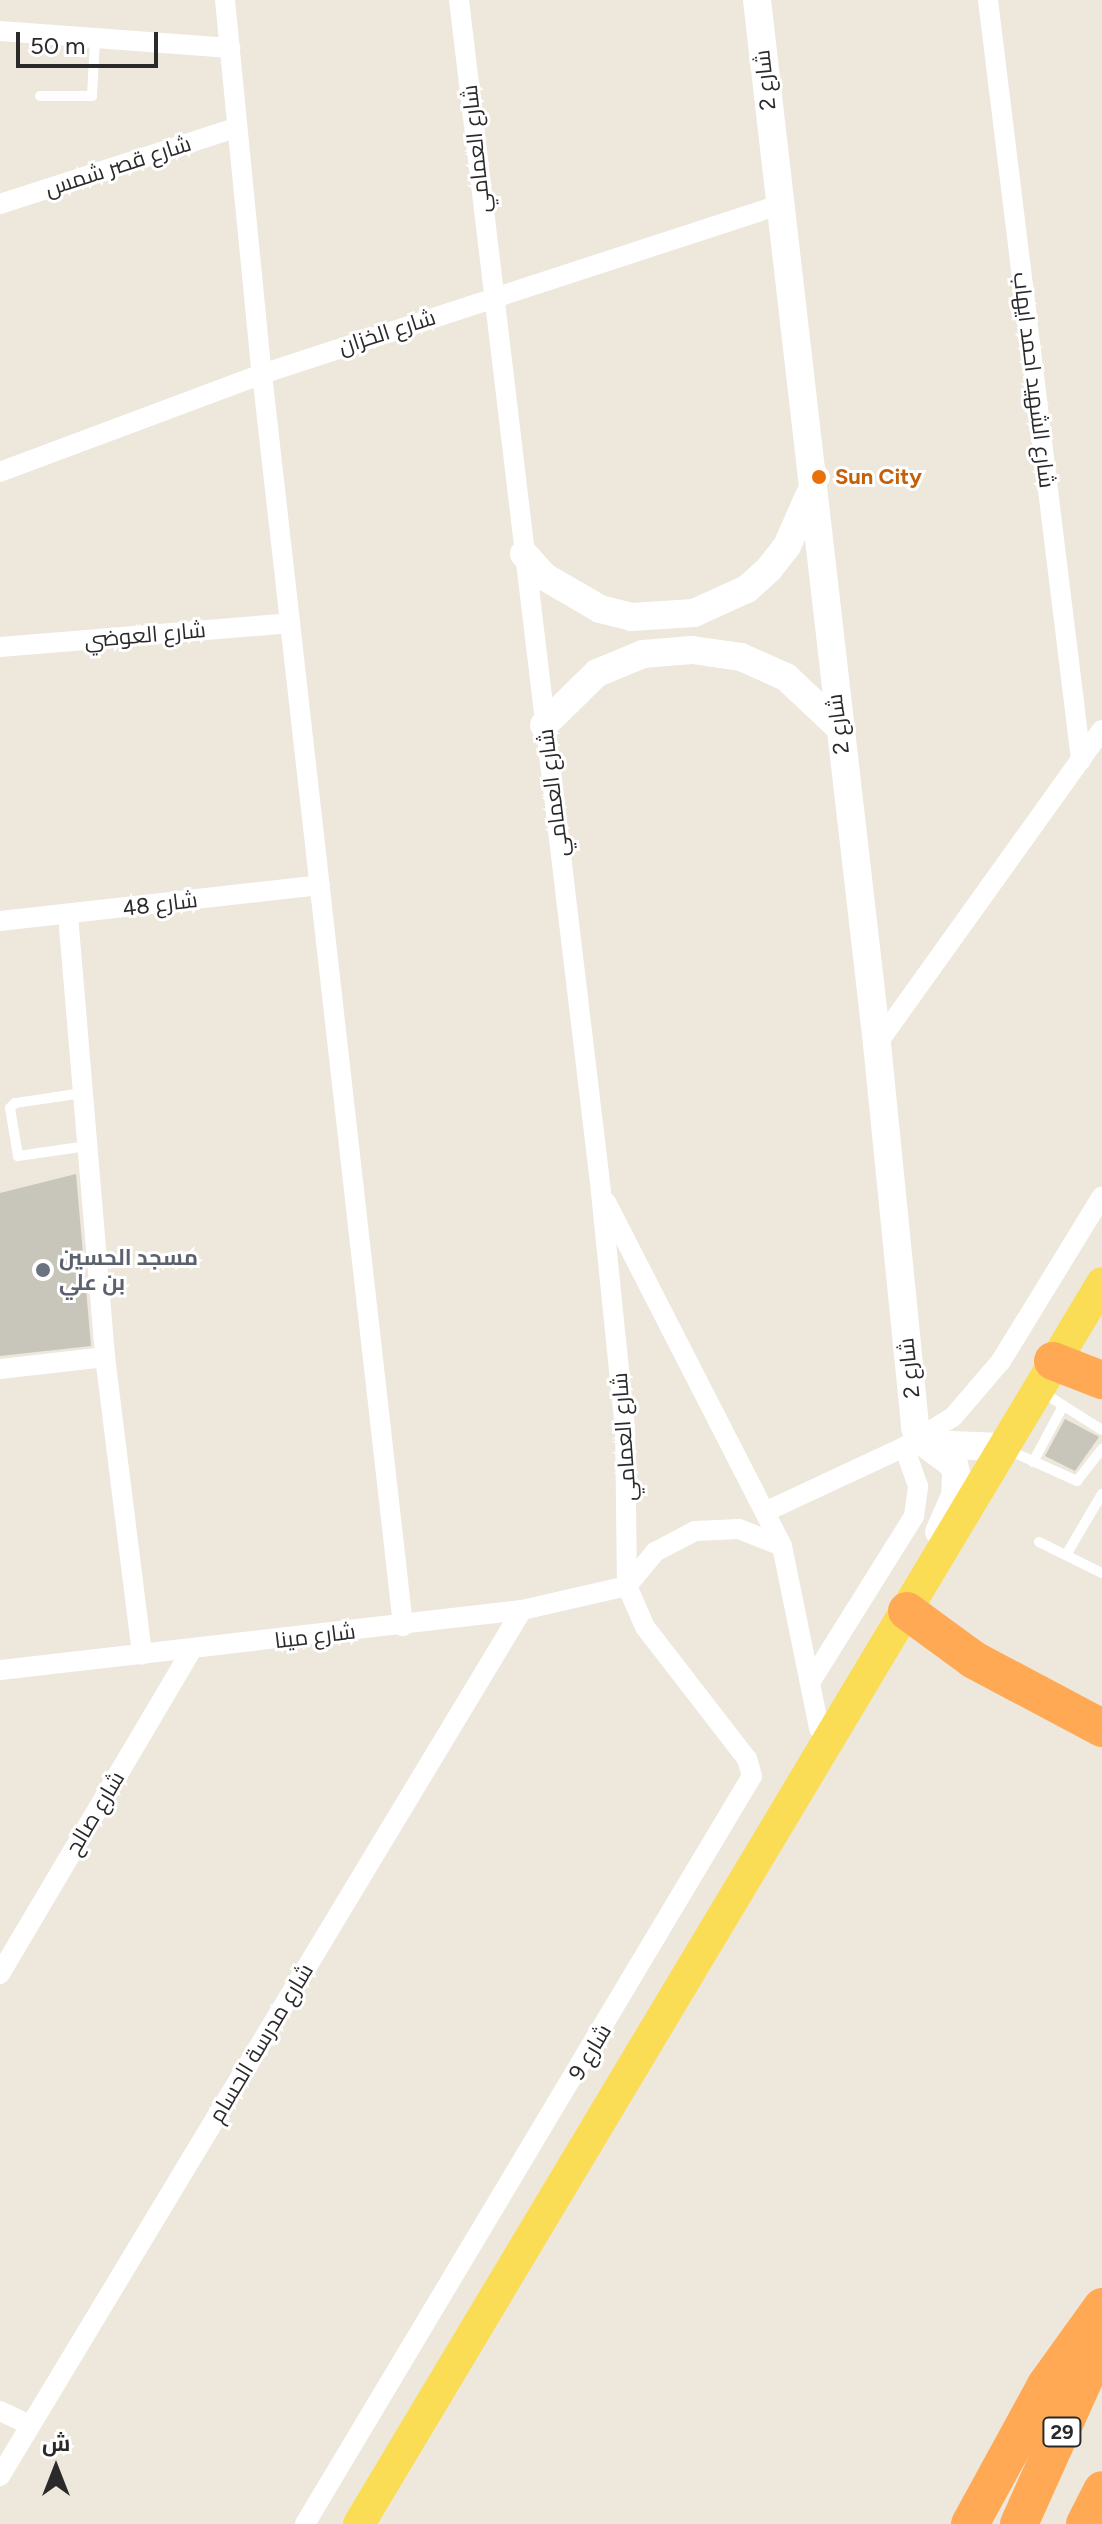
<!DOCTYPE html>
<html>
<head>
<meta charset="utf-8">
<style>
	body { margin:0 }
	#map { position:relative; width:1102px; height:2524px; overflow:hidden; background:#ede7dc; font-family:Figtree,Cairo,sans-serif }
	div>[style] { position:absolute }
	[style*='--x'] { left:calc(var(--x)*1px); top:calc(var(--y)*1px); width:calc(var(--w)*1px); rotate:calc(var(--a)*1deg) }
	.building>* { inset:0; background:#c8c5ba }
	.lane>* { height:10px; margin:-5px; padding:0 5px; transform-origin:5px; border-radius:5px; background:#fff }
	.street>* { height:20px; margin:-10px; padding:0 10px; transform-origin:10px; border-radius:10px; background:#fff }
	.secondary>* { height:28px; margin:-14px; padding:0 14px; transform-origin:14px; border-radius:14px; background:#fff }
	.primary>* { height:32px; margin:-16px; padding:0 16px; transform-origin:16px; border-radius:16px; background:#fadd54 }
	.highway>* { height:38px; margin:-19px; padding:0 19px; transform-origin:19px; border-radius:19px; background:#ffa955 }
	.dots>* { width:22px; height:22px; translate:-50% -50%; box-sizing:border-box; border:4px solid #fff; border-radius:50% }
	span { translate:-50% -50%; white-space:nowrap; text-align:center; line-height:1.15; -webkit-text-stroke:6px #fff; paint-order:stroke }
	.shield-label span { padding:2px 6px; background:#fff; border:2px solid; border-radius:6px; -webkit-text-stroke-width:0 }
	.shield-label { font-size:20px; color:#2a2a2a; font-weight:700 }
	.street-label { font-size:22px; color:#2a2a2a }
	.food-label { font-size:22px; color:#c56008; font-weight:700 }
	.left { translate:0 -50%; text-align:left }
	.worship-label { font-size:22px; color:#5b616d; font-weight:700 }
	.north { position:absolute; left:16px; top:2428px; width:80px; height:80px; -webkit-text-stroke:6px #fff; paint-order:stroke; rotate:0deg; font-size:22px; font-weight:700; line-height:32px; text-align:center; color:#2a2a2a }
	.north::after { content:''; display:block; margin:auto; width:28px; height:36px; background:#2a2a2a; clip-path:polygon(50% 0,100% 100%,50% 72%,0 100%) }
	.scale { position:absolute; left:16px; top:32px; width:142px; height:36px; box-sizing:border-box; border:4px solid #2a2a2a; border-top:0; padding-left:10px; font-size:24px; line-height:28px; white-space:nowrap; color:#2a2a2a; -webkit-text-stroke:6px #fff; paint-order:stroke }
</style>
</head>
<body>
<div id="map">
	<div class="building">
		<i style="clip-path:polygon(76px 1174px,91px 1346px,0 1356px,0 1193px)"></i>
		<i style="clip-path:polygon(1065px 1419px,1099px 1437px,1075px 1471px,1045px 1456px)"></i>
	</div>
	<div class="lane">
		<i style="--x:40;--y:96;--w:52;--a:0"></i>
		<i style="--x:92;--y:96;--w:58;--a:-87"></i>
		<i style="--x:83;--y:1093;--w:69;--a:171.6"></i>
		<i style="--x:15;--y:1103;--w:7;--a:135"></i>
		<i style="--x:10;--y:1108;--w:49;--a:80.5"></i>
		<i style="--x:18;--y:1156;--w:70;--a:-8.2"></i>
		<i style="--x:1042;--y:1392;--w:71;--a:32.3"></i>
		<i style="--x:1008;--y:1450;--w:76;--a:24.2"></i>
		<i style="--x:1077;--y:1481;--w:41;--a:-52"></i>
		<i style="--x:1033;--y:1462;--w:64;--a:-61.8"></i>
		<i style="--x:1039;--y:1542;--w:70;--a:26.2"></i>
		<i style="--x:1066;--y:1555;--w:71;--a:-59.5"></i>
	</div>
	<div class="street">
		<i style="--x:225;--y:0;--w:376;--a:84.4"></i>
		<i style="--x:262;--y:374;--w:1260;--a:83.57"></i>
		<i style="--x:988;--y:0;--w:766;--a:83.02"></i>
		<i style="--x:0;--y:31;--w:231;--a:4.2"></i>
		<i style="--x:0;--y:204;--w:248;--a:-17.9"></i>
		<i style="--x:0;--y:472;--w:280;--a:-20.5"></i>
		<i style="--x:262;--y:374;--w:544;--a:-18.1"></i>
		<i style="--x:0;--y:647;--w:291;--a:-4.7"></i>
		<i style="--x:68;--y:915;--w:444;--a:85.2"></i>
		<i style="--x:105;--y:1357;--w:300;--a:82.9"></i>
		<i style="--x:0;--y:921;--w:322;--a:-6.4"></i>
		<i style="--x:877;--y:1044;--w:386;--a:-54.4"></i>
		<i style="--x:606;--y:1202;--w:386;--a:62.9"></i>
		<i style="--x:782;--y:1546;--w:186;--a:78.5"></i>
		<i style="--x:819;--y:1728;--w:20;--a:57"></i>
		<i style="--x:0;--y:1369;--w:106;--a:-6.5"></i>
		<i style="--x:767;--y:1511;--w:151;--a:-25"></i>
		<i style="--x:904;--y:1447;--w:57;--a:-31.5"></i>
		<i style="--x:953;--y:1417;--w:74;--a:-49.4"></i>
		<i style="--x:1001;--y:1361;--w:193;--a:-58.5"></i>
		<i style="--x:627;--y:1586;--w:44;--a:-50.5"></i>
		<i style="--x:655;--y:1552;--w:45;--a:-27.7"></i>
		<i style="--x:695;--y:1531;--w:44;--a:-2.6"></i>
		<i style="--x:739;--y:1529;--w:46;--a:21.6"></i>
		<i style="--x:0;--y:1670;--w:525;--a:-6.56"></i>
		<i style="--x:522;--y:1610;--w:108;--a:-12.9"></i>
		<i style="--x:811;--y:1681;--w:195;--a:-58"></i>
		<i style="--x:914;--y:1516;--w:30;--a:-82"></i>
		<i style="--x:918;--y:1486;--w:41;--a:-109.7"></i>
		<i style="--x:0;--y:1974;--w:375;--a:-59.4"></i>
		<i style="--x:0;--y:2411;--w:33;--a:25"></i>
		<i style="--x:0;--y:2476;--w:1011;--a:-58.92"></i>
		<i style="--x:305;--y:2524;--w:871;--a:-59.14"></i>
		<i style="--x:752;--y:1776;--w:18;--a:-106"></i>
		<i style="--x:747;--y:1759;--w:167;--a:-127.7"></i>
		<i style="--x:645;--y:1627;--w:45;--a:-113.7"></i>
		<i style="--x:627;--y:1586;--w:157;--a:-90.7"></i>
		<i style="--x:625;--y:1429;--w:239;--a:-95.8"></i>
		<i style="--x:601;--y:1191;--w:1199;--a:-96.8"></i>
	</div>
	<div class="secondary">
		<i style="--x:757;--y:0;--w:1051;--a:83.44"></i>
		<i style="--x:877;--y:1044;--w:385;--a:84.3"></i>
		<i style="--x:915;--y:1427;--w:13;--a:72"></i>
		<i style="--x:919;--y:1439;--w:44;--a:36.6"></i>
		<i style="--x:954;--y:1465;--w:8;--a:76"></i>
		<i style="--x:956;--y:1473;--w:23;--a:92"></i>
		<i style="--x:955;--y:1496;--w:39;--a:114"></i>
		<i style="--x:524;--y:554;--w:31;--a:48"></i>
		<i style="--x:545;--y:577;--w:64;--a:30.2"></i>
		<i style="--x:600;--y:609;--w:32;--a:14"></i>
		<i style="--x:631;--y:617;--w:63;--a:-3.6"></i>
		<i style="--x:694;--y:613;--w:58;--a:-24.4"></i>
		<i style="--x:747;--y:589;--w:30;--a:-42"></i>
		<i style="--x:769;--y:569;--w:29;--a:-52"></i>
		<i style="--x:787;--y:546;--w:55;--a:-66.3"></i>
		<i style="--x:544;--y:725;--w:74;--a:-44.5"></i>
		<i style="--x:597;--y:673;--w:50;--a:-22.4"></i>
		<i style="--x:643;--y:654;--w:49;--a:-4.7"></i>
		<i style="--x:692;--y:650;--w:49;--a:8.1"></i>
		<i style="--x:741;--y:657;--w:49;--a:24"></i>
		<i style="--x:786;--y:677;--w:73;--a:43.3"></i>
		<i style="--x:927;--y:1444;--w:75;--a:2.3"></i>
	</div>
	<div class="primary">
		<i style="--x:359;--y:2524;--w:1446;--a:-59.09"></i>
	</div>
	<div class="highway">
		<i style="--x:1053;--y:1361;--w:53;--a:21.2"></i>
		<i style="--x:907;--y:1611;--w:83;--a:36.2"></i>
		<i style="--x:974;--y:1660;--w:145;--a:28"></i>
		<i style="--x:970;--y:2524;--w:158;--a:-61.3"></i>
		<i style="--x:1046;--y:2385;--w:96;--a:-54.3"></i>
		<i style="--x:1019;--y:2524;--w:203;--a:-65.8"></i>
		<i style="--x:1085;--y:2524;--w:38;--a:-63"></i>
	</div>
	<div class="dots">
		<i style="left:819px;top:477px;background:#e8710a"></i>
		<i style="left:43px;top:1270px;background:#6b7280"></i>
	</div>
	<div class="shield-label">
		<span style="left:1062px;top:2432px">29</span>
	</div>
	<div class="street-label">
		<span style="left:765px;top:80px;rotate:-96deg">شارع 2</span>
		<span style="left:476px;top:149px;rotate:-96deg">شارع العمامي</span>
		<span style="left:118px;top:166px;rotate:-18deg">شارع قصر شمس</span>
		<span style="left:387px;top:332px;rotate:-18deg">شارع الخزان</span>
		<span style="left:1034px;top:380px;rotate:83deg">شارع الشهيد احمد ايهاب</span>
		<span style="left:145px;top:635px;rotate:-5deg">شارع العوضي</span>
		<span style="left:838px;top:724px;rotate:-97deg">شارع 2</span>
		<span style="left:553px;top:793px;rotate:-97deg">شارع العمامي</span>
		<span style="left:160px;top:904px;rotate:-7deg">شارع 48</span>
		<span style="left:909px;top:1368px;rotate:-96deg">شارع 2</span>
		<span style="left:624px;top:1437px;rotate:-94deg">شارع العمامي</span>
		<span style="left:315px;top:1636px;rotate:-7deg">شارع مينا</span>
		<span style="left:95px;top:1813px;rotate:-59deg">شارع صالح</span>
		<span style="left:261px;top:2043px;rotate:-59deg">شارع مدرسة الحسام</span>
		<span style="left:590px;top:2052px;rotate:-59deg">شارع 9</span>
	</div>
	<div class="food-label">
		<span class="left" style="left:835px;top:477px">Sun City</span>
	</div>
	<div class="worship-label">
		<span class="left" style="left:59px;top:1270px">مسجد الحسين<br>بن علي</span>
	</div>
	<div class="north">ش</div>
	<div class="scale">50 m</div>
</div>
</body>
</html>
